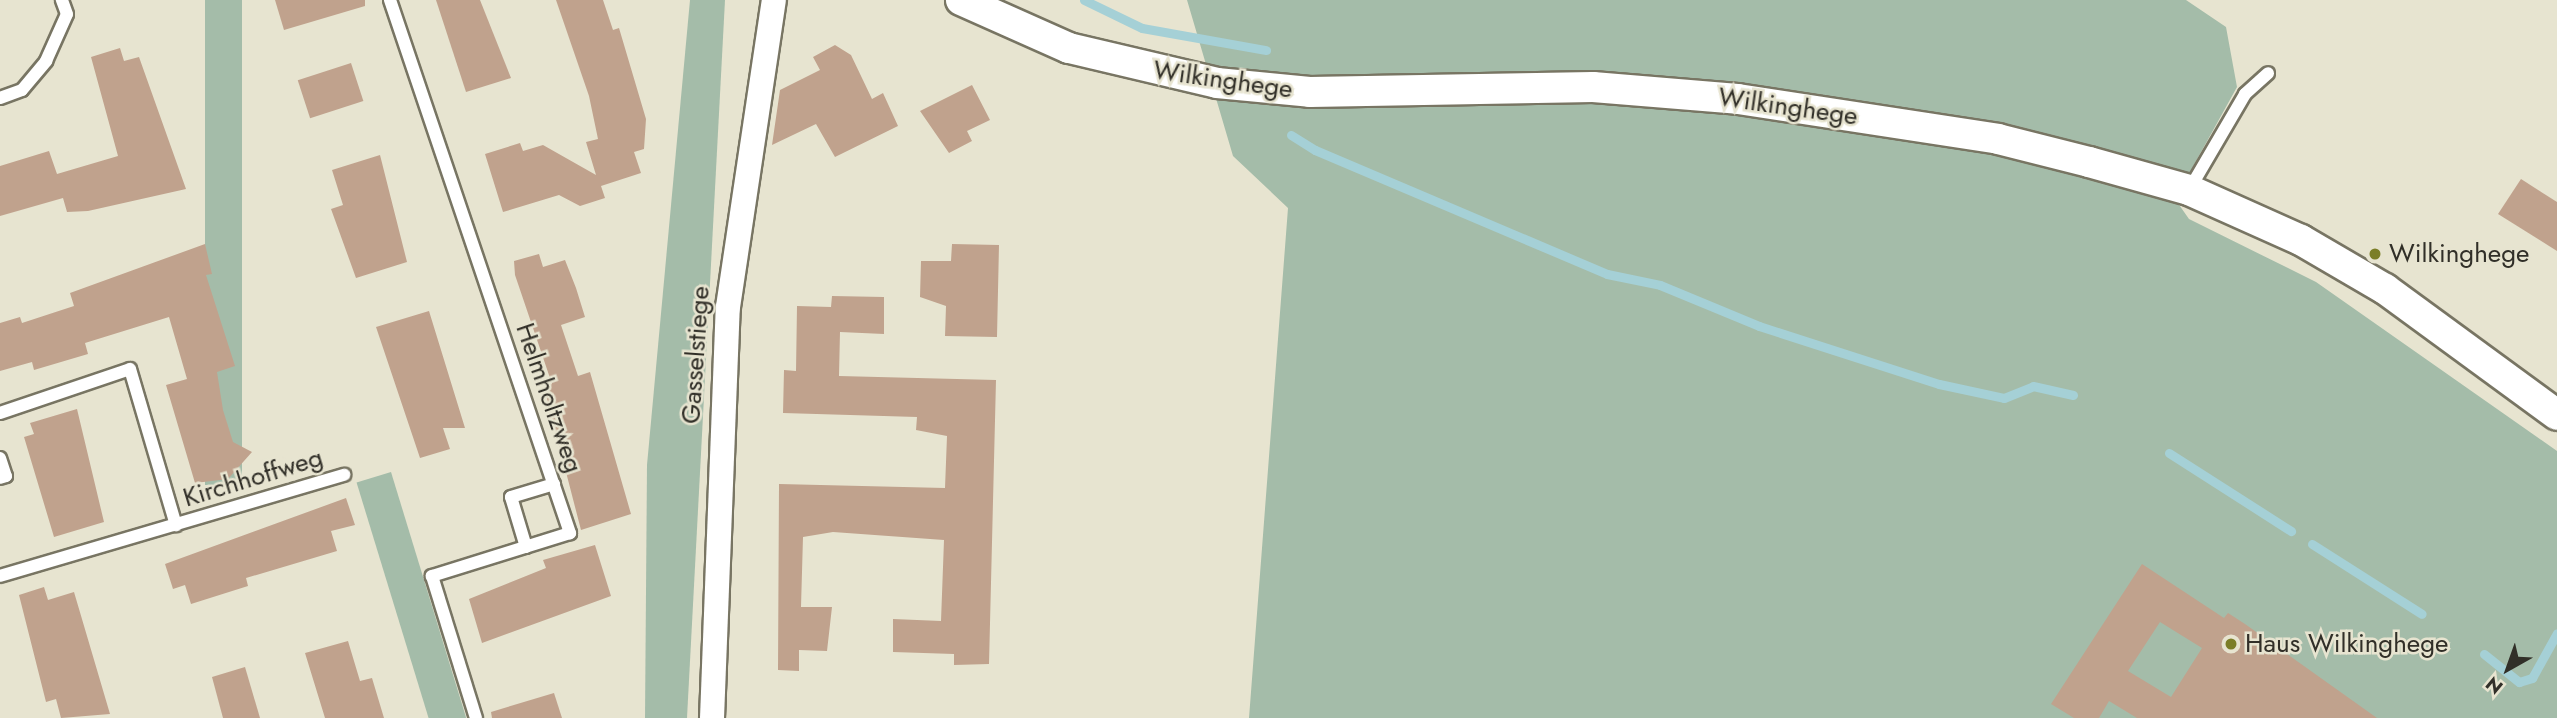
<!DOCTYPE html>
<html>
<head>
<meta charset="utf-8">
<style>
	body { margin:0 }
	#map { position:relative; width:2557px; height:718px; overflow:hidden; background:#e7e4d0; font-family:Jost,sans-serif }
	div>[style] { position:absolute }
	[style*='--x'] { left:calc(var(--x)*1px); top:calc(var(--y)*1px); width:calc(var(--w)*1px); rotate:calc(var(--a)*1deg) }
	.green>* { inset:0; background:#a4bca9; transform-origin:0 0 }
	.stream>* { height:9px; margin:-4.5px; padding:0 4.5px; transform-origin:4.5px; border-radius:4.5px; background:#a5d0d6 }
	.building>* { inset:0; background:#c0a28d; transform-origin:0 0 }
	.roads { filter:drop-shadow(2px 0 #787563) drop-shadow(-2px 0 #787563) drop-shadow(0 2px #787563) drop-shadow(0 -2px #787563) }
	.service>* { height:12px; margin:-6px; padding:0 6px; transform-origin:6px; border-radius:6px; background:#fff }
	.minor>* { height:24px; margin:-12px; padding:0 12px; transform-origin:12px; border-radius:12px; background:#fff }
	.tertiary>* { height:30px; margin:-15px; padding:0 15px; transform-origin:15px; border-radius:15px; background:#fff }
	.dots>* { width:19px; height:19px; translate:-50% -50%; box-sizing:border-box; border:4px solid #e7e4d0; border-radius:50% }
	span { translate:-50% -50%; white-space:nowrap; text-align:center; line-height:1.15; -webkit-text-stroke:5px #e7e4d0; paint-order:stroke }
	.street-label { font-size:26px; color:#312f28 }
	.poi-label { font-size:26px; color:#312f28 }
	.left { translate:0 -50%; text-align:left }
	.north { position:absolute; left:2473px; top:634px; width:70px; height:70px; -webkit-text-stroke:5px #e7e4d0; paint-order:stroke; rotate:220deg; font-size:19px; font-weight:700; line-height:28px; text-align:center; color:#312f28 }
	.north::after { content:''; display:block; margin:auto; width:24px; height:32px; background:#312f28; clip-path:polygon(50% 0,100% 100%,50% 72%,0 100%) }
</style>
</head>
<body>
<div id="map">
	<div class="green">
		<i style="left:205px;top:0;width:37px;height:485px"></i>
		<i style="clip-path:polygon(690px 0,725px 0,687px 718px,645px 718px,647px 465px)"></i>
		<i style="clip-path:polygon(1187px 0,2186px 0,2226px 27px,2237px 87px,2175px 199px,2189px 219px,2316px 282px,2557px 451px,2557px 718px,1249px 718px,1288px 208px,1233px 156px)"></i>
		<i style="left:391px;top:472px;width:257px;height:36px;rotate:73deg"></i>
	</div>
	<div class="stream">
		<i style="--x:1084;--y:0;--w:64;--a:25.8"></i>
		<i style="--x:1142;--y:28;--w:126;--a:10.1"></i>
		<i style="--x:1291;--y:135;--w:28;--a:32"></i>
		<i style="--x:1315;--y:150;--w:317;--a:23"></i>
		<i style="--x:1607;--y:274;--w:54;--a:11.7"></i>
		<i style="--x:1660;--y:285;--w:107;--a:22.5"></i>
		<i style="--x:1759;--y:326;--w:189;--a:17.9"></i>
		<i style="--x:1939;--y:384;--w:66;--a:12.2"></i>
		<i style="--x:2004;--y:398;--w:31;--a:-22"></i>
		<i style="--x:2033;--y:386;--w:41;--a:12.7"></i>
		<i style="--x:2169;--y:453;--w:145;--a:32.6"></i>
		<i style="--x:2312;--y:544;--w:130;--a:32.5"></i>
		<i style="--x:2484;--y:654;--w:45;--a:38.7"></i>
		<i style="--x:2519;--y:682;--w:14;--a:-17"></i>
		<i style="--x:2532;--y:678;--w:51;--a:-60.9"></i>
	</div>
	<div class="building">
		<i style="clip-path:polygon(275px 0,365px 0,365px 6px,284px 30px)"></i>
		<i style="clip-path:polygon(436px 0,480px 0,511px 78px,466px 92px)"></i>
		<i style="clip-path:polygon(556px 0,603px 0,613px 30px,619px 28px,646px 119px,644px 149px,634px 152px,641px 173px,601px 186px,605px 198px,580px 206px,559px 195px,503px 212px,485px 154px,520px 143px,523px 151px,543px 145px,596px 175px,586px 142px,598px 139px,589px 96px)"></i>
		<i style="clip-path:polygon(835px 45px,851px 55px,872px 99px,883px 93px,898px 126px,835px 157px,816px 124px,772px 145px,780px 90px,820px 70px,813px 57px)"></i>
		<i style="clip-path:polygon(120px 48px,124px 61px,139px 57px,186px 189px,88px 211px,67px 212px,63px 198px,0 216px,0 166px,49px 151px,57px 174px,118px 156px,91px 57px)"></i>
		<i style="left:351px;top:63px;width:40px;height:56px;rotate:72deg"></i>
		<i style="clip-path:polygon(972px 85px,990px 120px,967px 131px,972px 141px,949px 153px,920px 111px)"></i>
		<i style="clip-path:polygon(380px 155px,407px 262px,356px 278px,331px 209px,343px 205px,332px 170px)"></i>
		<i style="clip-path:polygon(2521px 179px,2557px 202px,2557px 251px,2498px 214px)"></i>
		<i style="clip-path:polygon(205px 244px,212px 274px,206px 275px,235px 366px,217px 372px,223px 410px,233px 442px,252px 452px,228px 479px,195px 483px,166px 385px,187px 379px,169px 317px,85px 343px,88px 354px,34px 370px,32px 362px,0 371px,0 323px,20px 317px,22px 323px,74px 306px,70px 293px)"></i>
		<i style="clip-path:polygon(952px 244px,999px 245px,997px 337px,945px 336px,946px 306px,920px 297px,921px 261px,951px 261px)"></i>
		<i style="clip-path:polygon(539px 254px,543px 267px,565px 260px,576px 288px,585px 317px,561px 325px,578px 376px,590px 372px,631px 514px,581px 530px,544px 387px,552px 384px,515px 275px,514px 261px)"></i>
		<i style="clip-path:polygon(832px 296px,884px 297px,884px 334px,840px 332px,839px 376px,996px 380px,989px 664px,954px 665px,954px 654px,893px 652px,893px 619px,941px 621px,944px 540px,833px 532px,803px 537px,801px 607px,832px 607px,827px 651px,799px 650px,799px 671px,778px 670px,779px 484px,945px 488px,947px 436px,916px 430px,917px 417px,783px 413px,784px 370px,796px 371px,797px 306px,831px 307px)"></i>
		<i style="clip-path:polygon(429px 311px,465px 428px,443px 428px,450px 449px,420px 458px,376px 327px)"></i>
		<i style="clip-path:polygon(77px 409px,104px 522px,54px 537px,24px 437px,34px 434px,30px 423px)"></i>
		<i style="clip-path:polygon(346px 498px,355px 525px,331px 531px,337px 551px,246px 578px,248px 586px,191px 604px,185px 585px,173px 589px,165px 564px)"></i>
		<i style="clip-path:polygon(595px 545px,611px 596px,482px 643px,469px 599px,546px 568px,543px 560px)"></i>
		<i style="clip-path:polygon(evenodd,2142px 564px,2224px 618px,2228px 613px,2245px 624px,2377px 718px,2137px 718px,2109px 701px,2099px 718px,2074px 718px,2051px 704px,2142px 564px,2160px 622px,2202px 648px,2171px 697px,2128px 671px,2160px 622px)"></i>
		<i style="clip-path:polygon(44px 587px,48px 600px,74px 592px,110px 714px,61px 718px,56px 699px,46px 702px,19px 595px)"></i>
		<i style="clip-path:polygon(348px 641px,360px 681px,372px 678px,384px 718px,325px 718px,305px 653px)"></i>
		<i style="clip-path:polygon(245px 667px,260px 718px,223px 718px,212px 677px)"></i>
		<i style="clip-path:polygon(554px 693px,562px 718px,492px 718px,491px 712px)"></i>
	</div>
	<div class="roads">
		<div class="service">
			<i style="--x:390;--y:0;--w:563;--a:71.34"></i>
			<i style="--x:570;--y:533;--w:145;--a:162.7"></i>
			<i style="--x:432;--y:576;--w:149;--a:72.8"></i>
			<i style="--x:0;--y:98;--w:23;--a:-20"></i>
			<i style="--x:22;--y:90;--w:38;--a:-50"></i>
			<i style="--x:46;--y:61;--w:51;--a:-65.9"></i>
			<i style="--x:67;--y:14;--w:15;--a:-110"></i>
			<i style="--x:2189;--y:190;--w:111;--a:-59.7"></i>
			<i style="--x:2245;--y:94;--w:31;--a:-42"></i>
			<i style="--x:0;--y:413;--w:137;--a:-18.7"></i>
			<i style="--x:130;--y:369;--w:163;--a:73.6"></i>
			<i style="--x:0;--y:458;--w:19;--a:72"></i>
			<i style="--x:6;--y:476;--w:6;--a:162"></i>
			<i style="--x:526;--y:547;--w:52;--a:-106.7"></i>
			<i style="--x:511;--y:497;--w:45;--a:-16.8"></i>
			<i style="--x:0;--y:576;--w:359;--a:-16.4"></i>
		</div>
		<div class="minor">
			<i style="--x:712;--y:718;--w:411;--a:-87.8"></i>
			<i style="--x:728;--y:307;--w:310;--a:-81.5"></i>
		</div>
		<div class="tertiary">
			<i style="--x:961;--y:0;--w:118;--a:24"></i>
			<i style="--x:1069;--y:48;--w:152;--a:13.3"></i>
			<i style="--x:1217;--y:83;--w:93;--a:5.5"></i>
			<i style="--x:1310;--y:92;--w:283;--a:-1"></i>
			<i style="--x:1593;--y:87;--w:145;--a:4.7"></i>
			<i style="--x:1738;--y:99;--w:263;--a:8.7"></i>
			<i style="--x:1998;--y:139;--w:94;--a:14.2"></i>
			<i style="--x:2089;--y:162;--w:104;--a:15.6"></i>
			<i style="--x:2189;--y:190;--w:123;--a:24.1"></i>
			<i style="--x:2301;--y:240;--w:97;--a:30.3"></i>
			<i style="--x:2385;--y:289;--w:213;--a:36.2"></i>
		</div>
	</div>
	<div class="dots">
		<i style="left:2375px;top:254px;background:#7b7e27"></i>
		<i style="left:2231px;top:644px;background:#7b7e27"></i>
	</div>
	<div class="street-label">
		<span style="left:1223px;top:80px;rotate:8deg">Wilkinghege</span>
		<span style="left:1788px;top:107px;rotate:8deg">Wilkinghege</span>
		<span style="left:696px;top:355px;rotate:-86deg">Gasselstiege</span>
		<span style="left:549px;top:398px;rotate:71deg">Helmholtzweg</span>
		<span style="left:253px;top:478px;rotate:-17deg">Kirchhoffweg</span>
	</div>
	<div class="poi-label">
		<span class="left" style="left:2389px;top:254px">Wilkinghege</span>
		<span class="left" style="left:2245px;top:644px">Haus Wilkinghege</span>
	</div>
	<div class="north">N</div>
</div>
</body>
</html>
